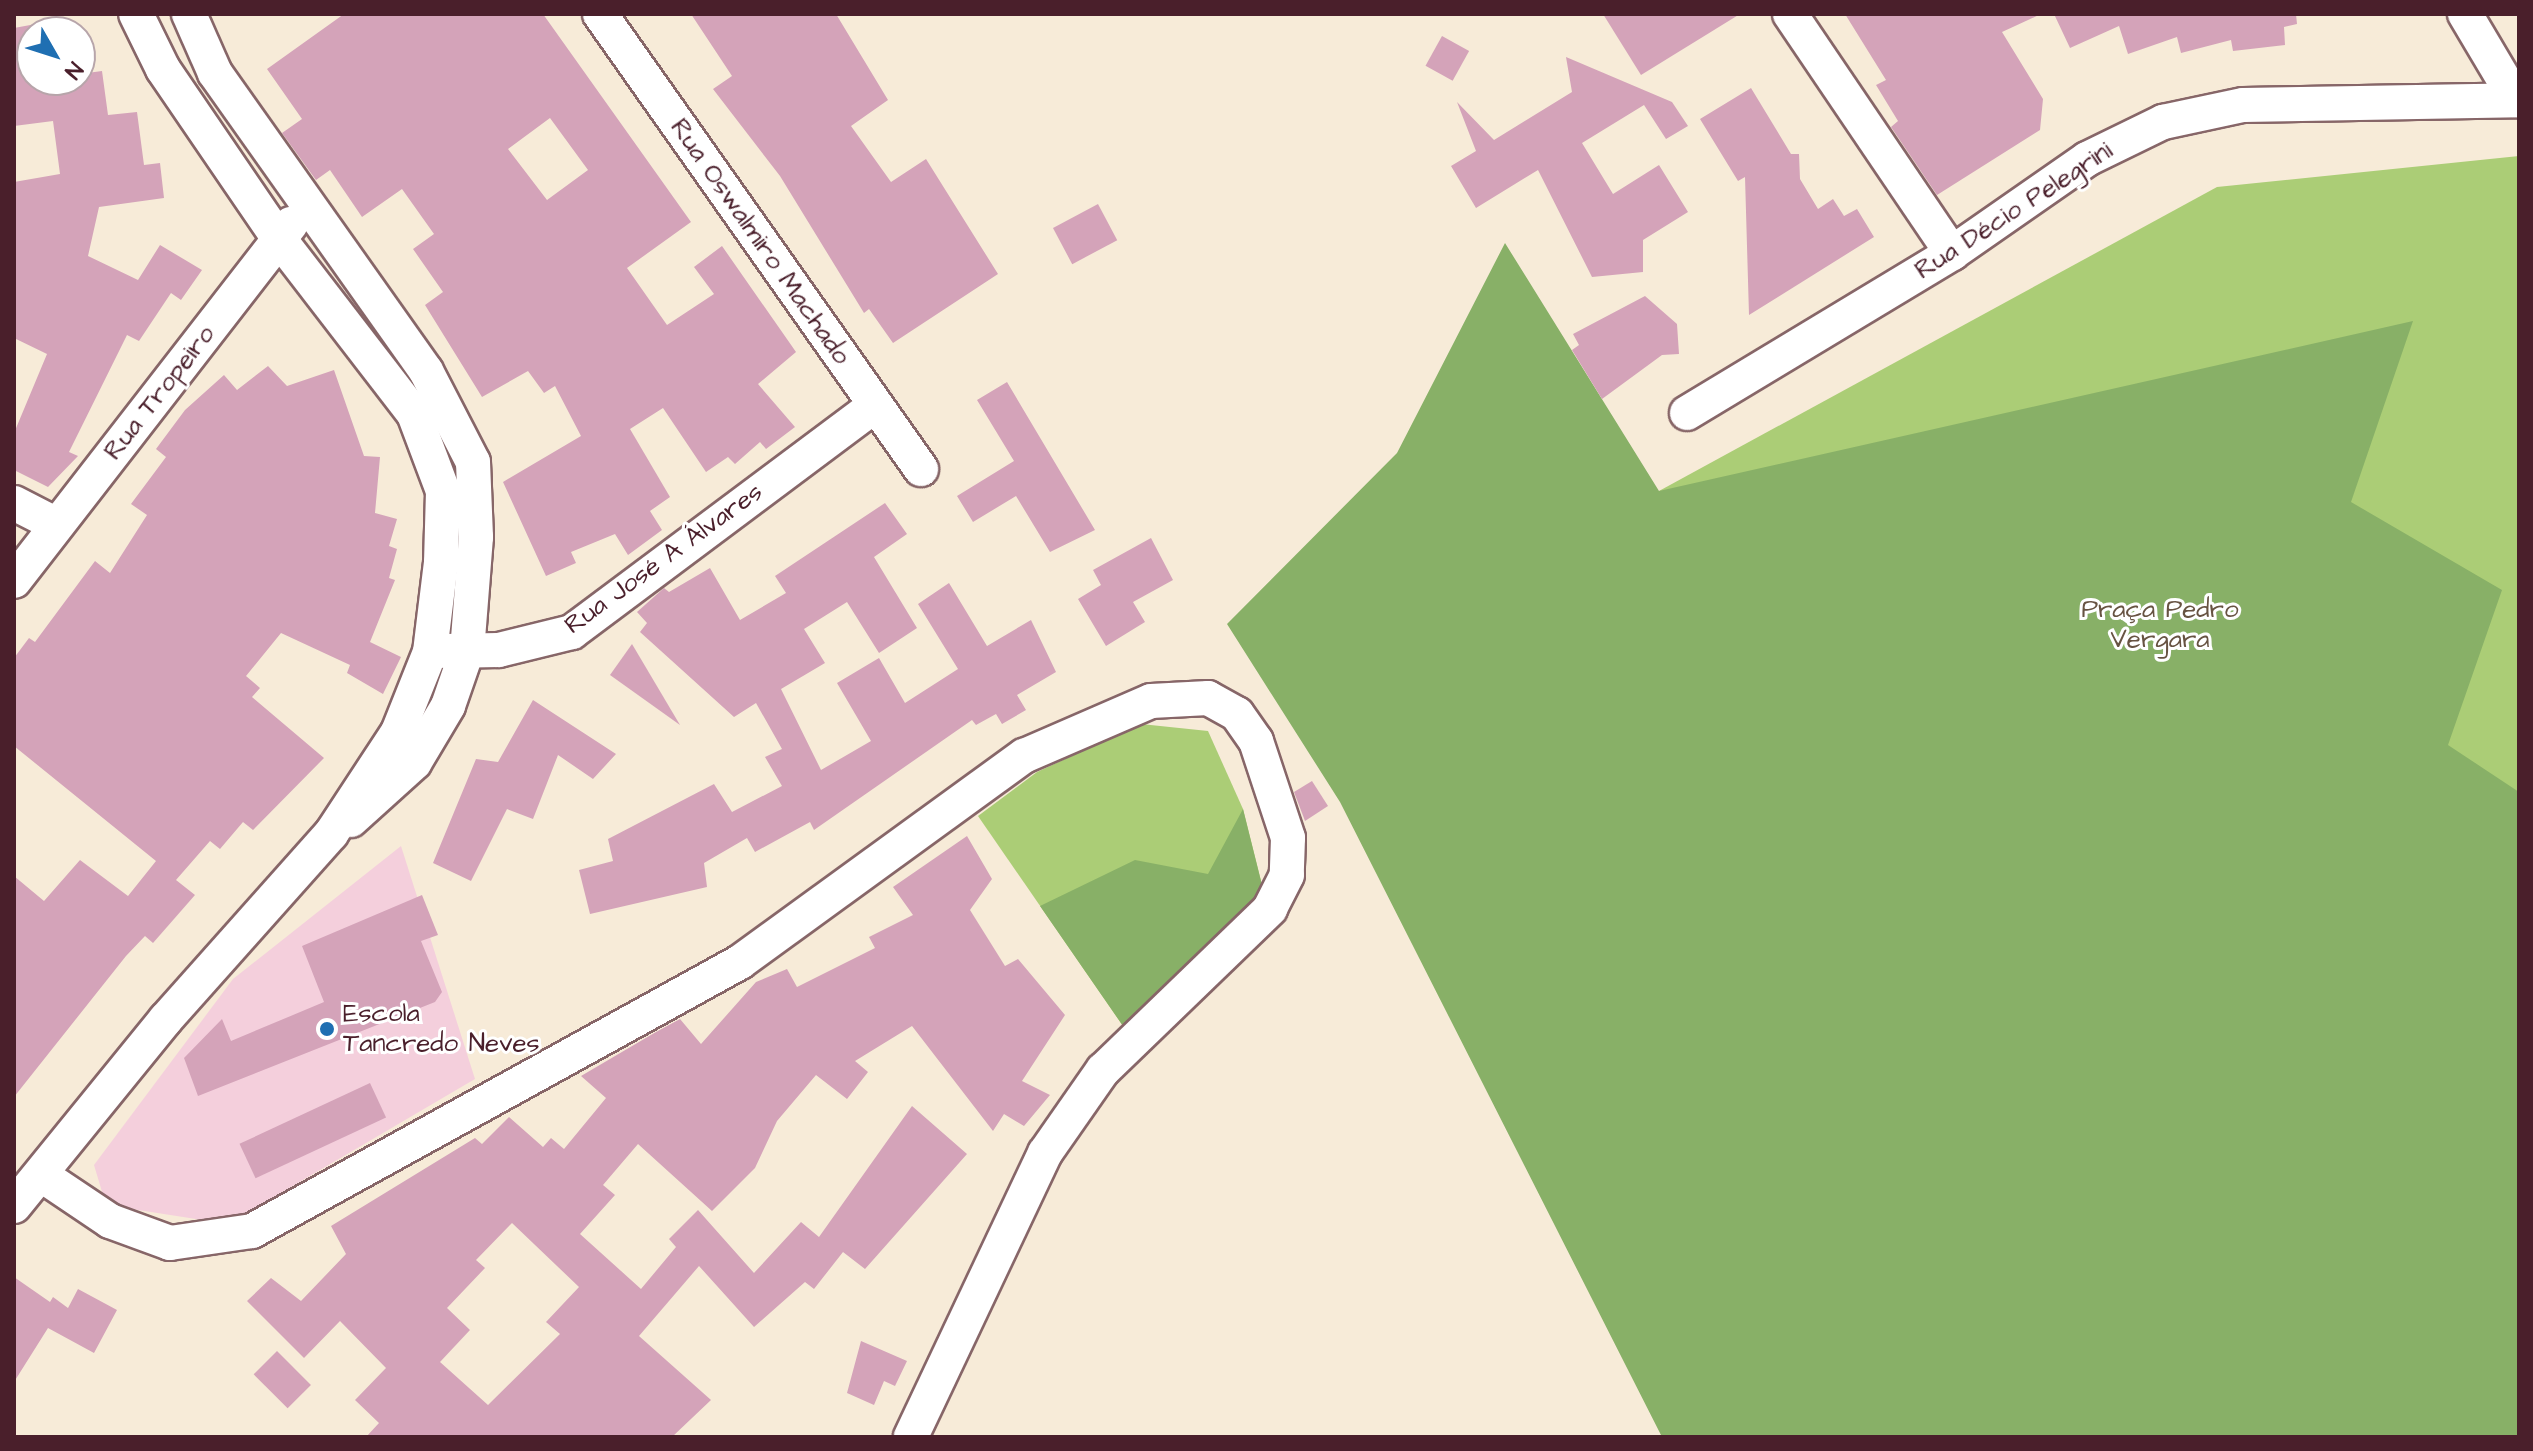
<!DOCTYPE html>
<html>
<head>
<meta charset="utf-8">
<style>
	body { margin:0 }
	#map { position:relative; width:2533px; height:1451px; overflow:hidden; background:#f7ebd8; font-family:"Architects Daughter",sans-serif }
	div>[style] { position:absolute }
	[style*='--x'] { left:calc(var(--x)*1px); top:calc(var(--y)*1px); width:calc(var(--w)*1px); rotate:calc(var(--a)*1deg) }
	.built>* { inset:0; background:#f4cfdc }
	.green>* { inset:0; background:#abcd76 }
	.forest>* { inset:0; background:#88b067 }
	.building>* { inset:0; background:#d4a3b9; transform-origin:0 0 }
	.roads { filter:drop-shadow(2px 0 #876668) drop-shadow(-2px 0 #876668) drop-shadow(0 2px #876668) drop-shadow(0 -2px #876668) }
	.minor>* { height:34px; margin:-17px; padding:0 17px; transform-origin:17px; border-radius:17px; background:#fff }
	.dots>* { width:22px; height:22px; translate:-50% -50%; box-sizing:border-box; border:4px solid #fff; border-radius:50% }
	span { translate:-50% -50%; white-space:nowrap; text-align:center; line-height:1.15; -webkit-text-stroke:6px #fff; paint-order:stroke }
	.street-label { font-size:26px; color:#4a1f2b }
	.park-label { font-size:26px; color:#675342 }
	.poi-label { font-size:26px; color:#4a1f2b }
	.left { translate:0 -50%; text-align:left }
	.frame { position:absolute; inset:0; border:16px solid #4a1f2b; pointer-events:none }
	.north { position:absolute; left:16px; top:16px; width:80px; height:80px; box-sizing:border-box; background:#fff; border:2px solid #b7a5aa; border-radius:50%; rotate:129deg; font-size:22px; font-weight:700; line-height:32px; text-align:center; color:#4a1f2b }
	.north::after { content:''; display:block; margin:auto; width:28px; height:36px; background:#1f6fb2; clip-path:polygon(50% 0,100% 100%,50% 72%,0 100%) }
</style>
</head>
<body>
<div id="map">
	<div class="built">
		<i style="clip-path:polygon(401px 846px,475px 1079px,228px 1224px,106px 1205px,94px 1165px,233px 979px)"></i>
	</div>
	<div class="green">
		<i style="clip-path:polygon(2519px 156px,2519px 1437px,1659px 491px,2217px 187px)"></i>
		<i style="clip-path:polygon(1141px 724px,1208px 731px,1243px 809px,1263px 889px,1123px 1026px,978px 816px,1037px 772px)"></i>
	</div>
	<div class="forest">
		<i style="clip-path:polygon(1505px 243px,1659px 491px,2413px 321px,2351px 502px,2502px 590px,2448px 745px,2519px 792px,2519px 1437px,1662px 1437px,1340px 802px,1227px 624px,1397px 453px)"></i>
		<i style="clip-path:polygon(1243px 809px,1263px 889px,1123px 1026px,1040px 906px,1135px 860px,1208px 874px)"></i>
	</div>
	<div class="building">
		<i style="clip-path:polygon(evenodd,344px 14px,543px 14px,691px 222px,627px 268px,667px 325px,714px 294px,694px 267px,722px 246px,796px 352px,758px 384px,795px 427px,766px 449px,760px 442px,735px 464px,728px 457px,706px 472px,663px 408px,630px 429px,670px 497px,650px 511px,662px 530px,628px 555px,615px 534px,571px 552px,576px 563px,546px 576px,503px 482px,581px 436px,555px 386px,544px 393px,528px 371px,482px 397px,425px 305px,443px 292px,413px 249px,434px 234px,402px 189px,362px 217px,330px 170px,316px 180px,282px 133px,302px 119px,267px 69px,344px 14px,550px 118px,588px 170px,547px 200px,508px 149px,550px 118px)"></i>
		<i style="clip-path:polygon(691px 14px,836px 14px,888px 100px,851px 126px,891px 182px,926px 159px,998px 274px,893px 343px,869px 309px,864px 313px,780px 176px,713px 89px,732px 76px)"></i>
		<i style="clip-path:polygon(1603px 14px,1740px 14px,1641px 75px)"></i>
		<i style="clip-path:polygon(1845px 14px,2041px 14px,2002px 32px,2043px 99px,2040px 130px,1937px 195px,1891px 127px,1898px 121px,1876px 85px,1886px 80px)"></i>
		<i style="clip-path:polygon(2054px 14px,2296px 14px,2297px 24px,2284px 27px,2285px 45px,2233px 51px,2231px 40px,2181px 53px,2177px 37px,2128px 54px,2119px 26px,2070px 48px)"></i>
		<i style="clip-path:polygon(63px 19px,65px 32px,32px 32px,32px 80px,80px 80px,80px 74px,102px 71px,108px 115px,137px 112px,144px 165px,160px 163px,164px 198px,99px 207px,88px 256px,138px 280px,160px 245px,202px 270px,181px 300px,171px 293px,139px 341px,127px 335px,69px 452px,78px 456px,48px 487px,14px 470px,14px 433px,47px 354px,14px 338px,14px 182px,60px 174px,53px 121px,14px 126px,14px 28px)"></i>
		<i style="left:1442px;top:36px;width:31px;height:34px;rotate:29deg"></i>
		<i style="clip-path:polygon(1566px 57px,1672px 102px,1688px 126px,1666px 139px,1644px 105px,1582px 143px,1613px 194px,1659px 165px,1688px 212px,1643px 240px,1643px 272px,1592px 277px,1538px 170px,1476px 208px,1451px 166px,1476px 151px,1457px 102px,1494px 140px,1572px 92px)"></i>
		<i style="clip-path:polygon(1751px 88px,1791px 154px,1799px 154px,1800px 179px,1818px 209px,1833px 199px,1844px 216px,1857px 209px,1874px 237px,1749px 315px,1745px 177px,1738px 181px,1700px 119px)"></i>
		<i style="left:1098px;top:204px;width:41px;height:51px;rotate:62deg"></i>
		<i style="clip-path:polygon(1645px 296px,1677px 324px,1679px 354px,1662px 355px,1602px 399px,1572px 350px,1579px 345px,1573px 334px)"></i>
		<i style="clip-path:polygon(268px 366px,287px 386px,334px 370px,364px 456px,380px 457px,375px 513px,397px 519px,389px 546px,397px 549px,389px 578px,395px 580px,370px 642px,401px 657px,383px 694px,347px 673px,350px 665px,281px 633px,246px 676px,260px 688px,252px 697px,324px 758px,253px 830px,243px 822px,220px 849px,210px 841px,176px 880px,195px 895px,153px 943px,145px 936px,126px 956px,14px 1097px,14px 876px,44px 901px,80px 860px,128px 896px,156px 861px,14px 746px,14px 658px,29px 638px,35px 642px,95px 561px,110px 573px,147px 515px,131px 504px,166px 457px,156px 449px,185px 410px,224px 375px,237px 390px)"></i>
		<i style="clip-path:polygon(1007px 382px,1095px 530px,1050px 552px,1016px 496px,973px 522px,957px 496px,1014px 461px,977px 400px)"></i>
		<i style="clip-path:polygon(885px 503px,907px 534px,874px 557px,917px 628px,879px 653px,847px 602px,804px 629px,825px 663px,781px 689px,821px 770px,871px 741px,837px 683px,879px 658px,905px 703px,958px 669px,918px 604px,949px 583px,987px 646px,1031px 620px,1056px 672px,1017px 695px,1026px 710px,1002px 724px,996px 714px,976px 725px,972px 720px,814px 830px,810px 822px,755px 852px,747px 838px,704px 863px,707px 887px,590px 914px,579px 870px,613px 861px,608px 839px,714px 784px,732px 812px,782px 786px,765px 757px,782px 749px,756px 703px,734px 717px,640px 632px,647px 623px,637px 612px,664px 588px,669px 592px,710px 568px,740px 620px,786px 593px,775px 576px)"></i>
		<i style="clip-path:polygon(1151px 538px,1173px 580px,1133px 602px,1145px 622px,1106px 646px,1078px 599px,1101px 585px,1093px 570px)"></i>
		<i style="clip-path:polygon(632px 644px,680px 725px,610px 675px)"></i>
		<i style="clip-path:polygon(533px 700px,616px 754px,593px 779px,558px 755px,533px 819px,507px 809px,471px 881px,433px 863px,476px 759px,498px 762px)"></i>
		<i style="clip-path:polygon(1312px 781px,1328px 806px,1305px 821px,1294px 792px)"></i>
		<i style="clip-path:polygon(evenodd,967px 836px,992px 879px,970px 910px,1005px 966px,1018px 959px,1065px 1015px,1022px 1081px,1050px 1095px,1024px 1126px,1004px 1114px,993px 1131px,912px 1026px,855px 1061px,868px 1072px,847px 1099px,816px 1075px,777px 1121px,755px 1168px,712px 1211px,638px 1144px,603px 1185px,615px 1195px,580px 1234px,641px 1289px,676px 1247px,669px 1239px,698px 1210px,754px 1273px,801px 1222px,819px 1237px,912px 1106px,967px 1154px,865px 1269px,843px 1252px,814px 1289px,805px 1282px,754px 1327px,699px 1266px,639px 1336px,711px 1400px,672px 1437px,366px 1437px,379px 1423px,355px 1400px,386px 1368px,340px 1321px,304px 1358px,247px 1301px,271px 1278px,301px 1301px,346px 1254px,331px 1226px,475px 1138px,482px 1144px,509px 1117px,543px 1147px,551px 1138px,564px 1149px,606px 1098px,581px 1076px,656px 1032px,680px 1019px,701px 1044px,756px 982px,787px 969px,797px 987px,875px 948px,869px 937px,913px 915px,893px 887px,967px 836px,512px 1223px,579px 1287px,546px 1322px,560px 1334px,488px 1405px,440px 1362px,470px 1330px,447px 1308px,485px 1268px,476px 1260px,512px 1223px)"></i>
		<i style="clip-path:polygon(422px 895px,438px 935px,421px 941px,442px 992px,435px 1002px,198px 1096px,184px 1058px,222px 1019px,231px 1041px,324px 1002px,302px 946px)"></i>
		<i style="left:370px;top:1083px;width:38px;height:144px;rotate:65deg"></i>
		<i style="clip-path:polygon(14px 1277px,50px 1302px,53px 1297px,68px 1308px,78px 1289px,117px 1310px,94px 1353px,48px 1328px,14px 1382px)"></i>
		<i style="clip-path:polygon(861px 1341px,907px 1361px,895px 1386px,884px 1381px,874px 1405px,847px 1393px)"></i>
		<i style="left:277px;top:1351px;width:48px;height:33px;rotate:45deg"></i>
	</div>
	<div class="roads">
		<div class="minor">
			<i style="--x:189;--y:14;--w:64;--a:66.2"></i>
			<i style="--x:215;--y:73;--w:365;--a:54.7"></i>
			<i style="--x:426;--y:371;--w:102;--a:62.7"></i>
			<i style="--x:473;--y:462;--w:75;--a:87.7"></i>
			<i style="--x:476;--y:537;--w:114;--a:94.5"></i>
			<i style="--x:467;--y:651;--w:58;--a:109.1"></i>
			<i style="--x:448;--y:706;--w:66;--a:120.8"></i>
			<i style="--x:414;--y:763;--w:85;--a:137.9"></i>
			<i style="--x:600;--y:14;--w:557;--a:54.8"></i>
			<i style="--x:1790;--y:14;--w:289;--a:55.9"></i>
			<i style="--x:2465;--y:14;--w:100;--a:59.3"></i>
			<i style="--x:1687;--y:413;--w:310;--a:-31.1"></i>
			<i style="--x:1952;--y:253;--w:165;--a:-34.8"></i>
			<i style="--x:2087;--y:159;--w:85;--a:-26"></i>
			<i style="--x:2163;--y:122;--w:82;--a:-12"></i>
			<i style="--x:2243;--y:105;--w:276;--a:-1"></i>
			<i style="--x:14;--y:503;--w:48;--a:27.1"></i>
			<i style="--x:14;--y:581;--w:452;--a:-52.2"></i>
			<i style="--x:445;--y:651;--w:54;--a:-1.1"></i>
			<i style="--x:499;--y:650;--w:75;--a:-13.9"></i>
			<i style="--x:572;--y:632;--w:379;--a:-36.8"></i>
			<i style="--x:43;--y:1176;--w:81;--a:33.9"></i>
			<i style="--x:110;--y:1221;--w:64;--a:20.1"></i>
			<i style="--x:170;--y:1243;--w:83;--a:-8.3"></i>
			<i style="--x:252;--y:1231;--w:557;--a:-28.86"></i>
			<i style="--x:740;--y:962;--w:351;--a:-36"></i>
			<i style="--x:1024;--y:756;--w:138;--a:-23.4"></i>
			<i style="--x:1151;--y:701;--w:57;--a:-3"></i>
			<i style="--x:1208;--y:698;--w:33;--a:29"></i>
			<i style="--x:1237;--y:714;--w:33;--a:55"></i>
			<i style="--x:1256;--y:741;--w:102;--a:71.7"></i>
			<i style="--x:1288;--y:838;--w:37;--a:92"></i>
			<i style="--x:1287;--y:875;--w:38;--a:117"></i>
			<i style="--x:1270;--y:909;--w:232;--a:136"></i>
			<i style="--x:1103;--y:1070;--w:101;--a:124.9"></i>
			<i style="--x:1045;--y:1153;--w:314;--a:115.3"></i>
			<i style="--x:14;--y:1206;--w:241;--a:-50.9"></i>
			<i style="--x:166;--y:1019;--w:248;--a:-48.3"></i>
			<i style="--x:331;--y:834;--w:122;--a:-56.7"></i>
			<i style="--x:398;--y:732;--w:86;--a:-68.2"></i>
			<i style="--x:430;--y:652;--w:90;--a:-83"></i>
			<i style="--x:441;--y:563;--w:72;--a:-88.4"></i>
			<i style="--x:443;--y:491;--w:82;--a:-110.6"></i>
			<i style="--x:414;--y:414;--w:221;--a:-127.6"></i>
			<i style="--x:279;--y:239;--w:206;--a:-124.3"></i>
			<i style="--x:163;--y:69;--w:61;--a:-116.1"></i>
		</div>
	</div>
	<div class="dots">
		<i style="left:327px;top:1029px;background:#1f6fb2"></i>
	</div>
	<div class="street-label">
		<span style="left:2014px;top:211px;rotate:-33deg">Rua Décio Pelegrini</span>
		<span style="left:760px;top:242px;rotate:55deg">Rua Oswalmiro Machado</span>
		<span style="left:160px;top:393px;rotate:-52deg">Rua Tropeiro</span>
		<span style="left:664px;top:559px;rotate:-36deg">Rua José A Álvares</span>
	</div>
	<div class="park-label">
		<span style="left:2160px;top:625px">Praça Pedro<br>Vergara</span>
	</div>
	<div class="poi-label">
		<span class="left" style="left:343px;top:1029px">Escola<br>Tancredo Neves</span>
	</div>
	<div class="frame"></div>
	<div class="north">N</div>
</div>
</body>
</html>
